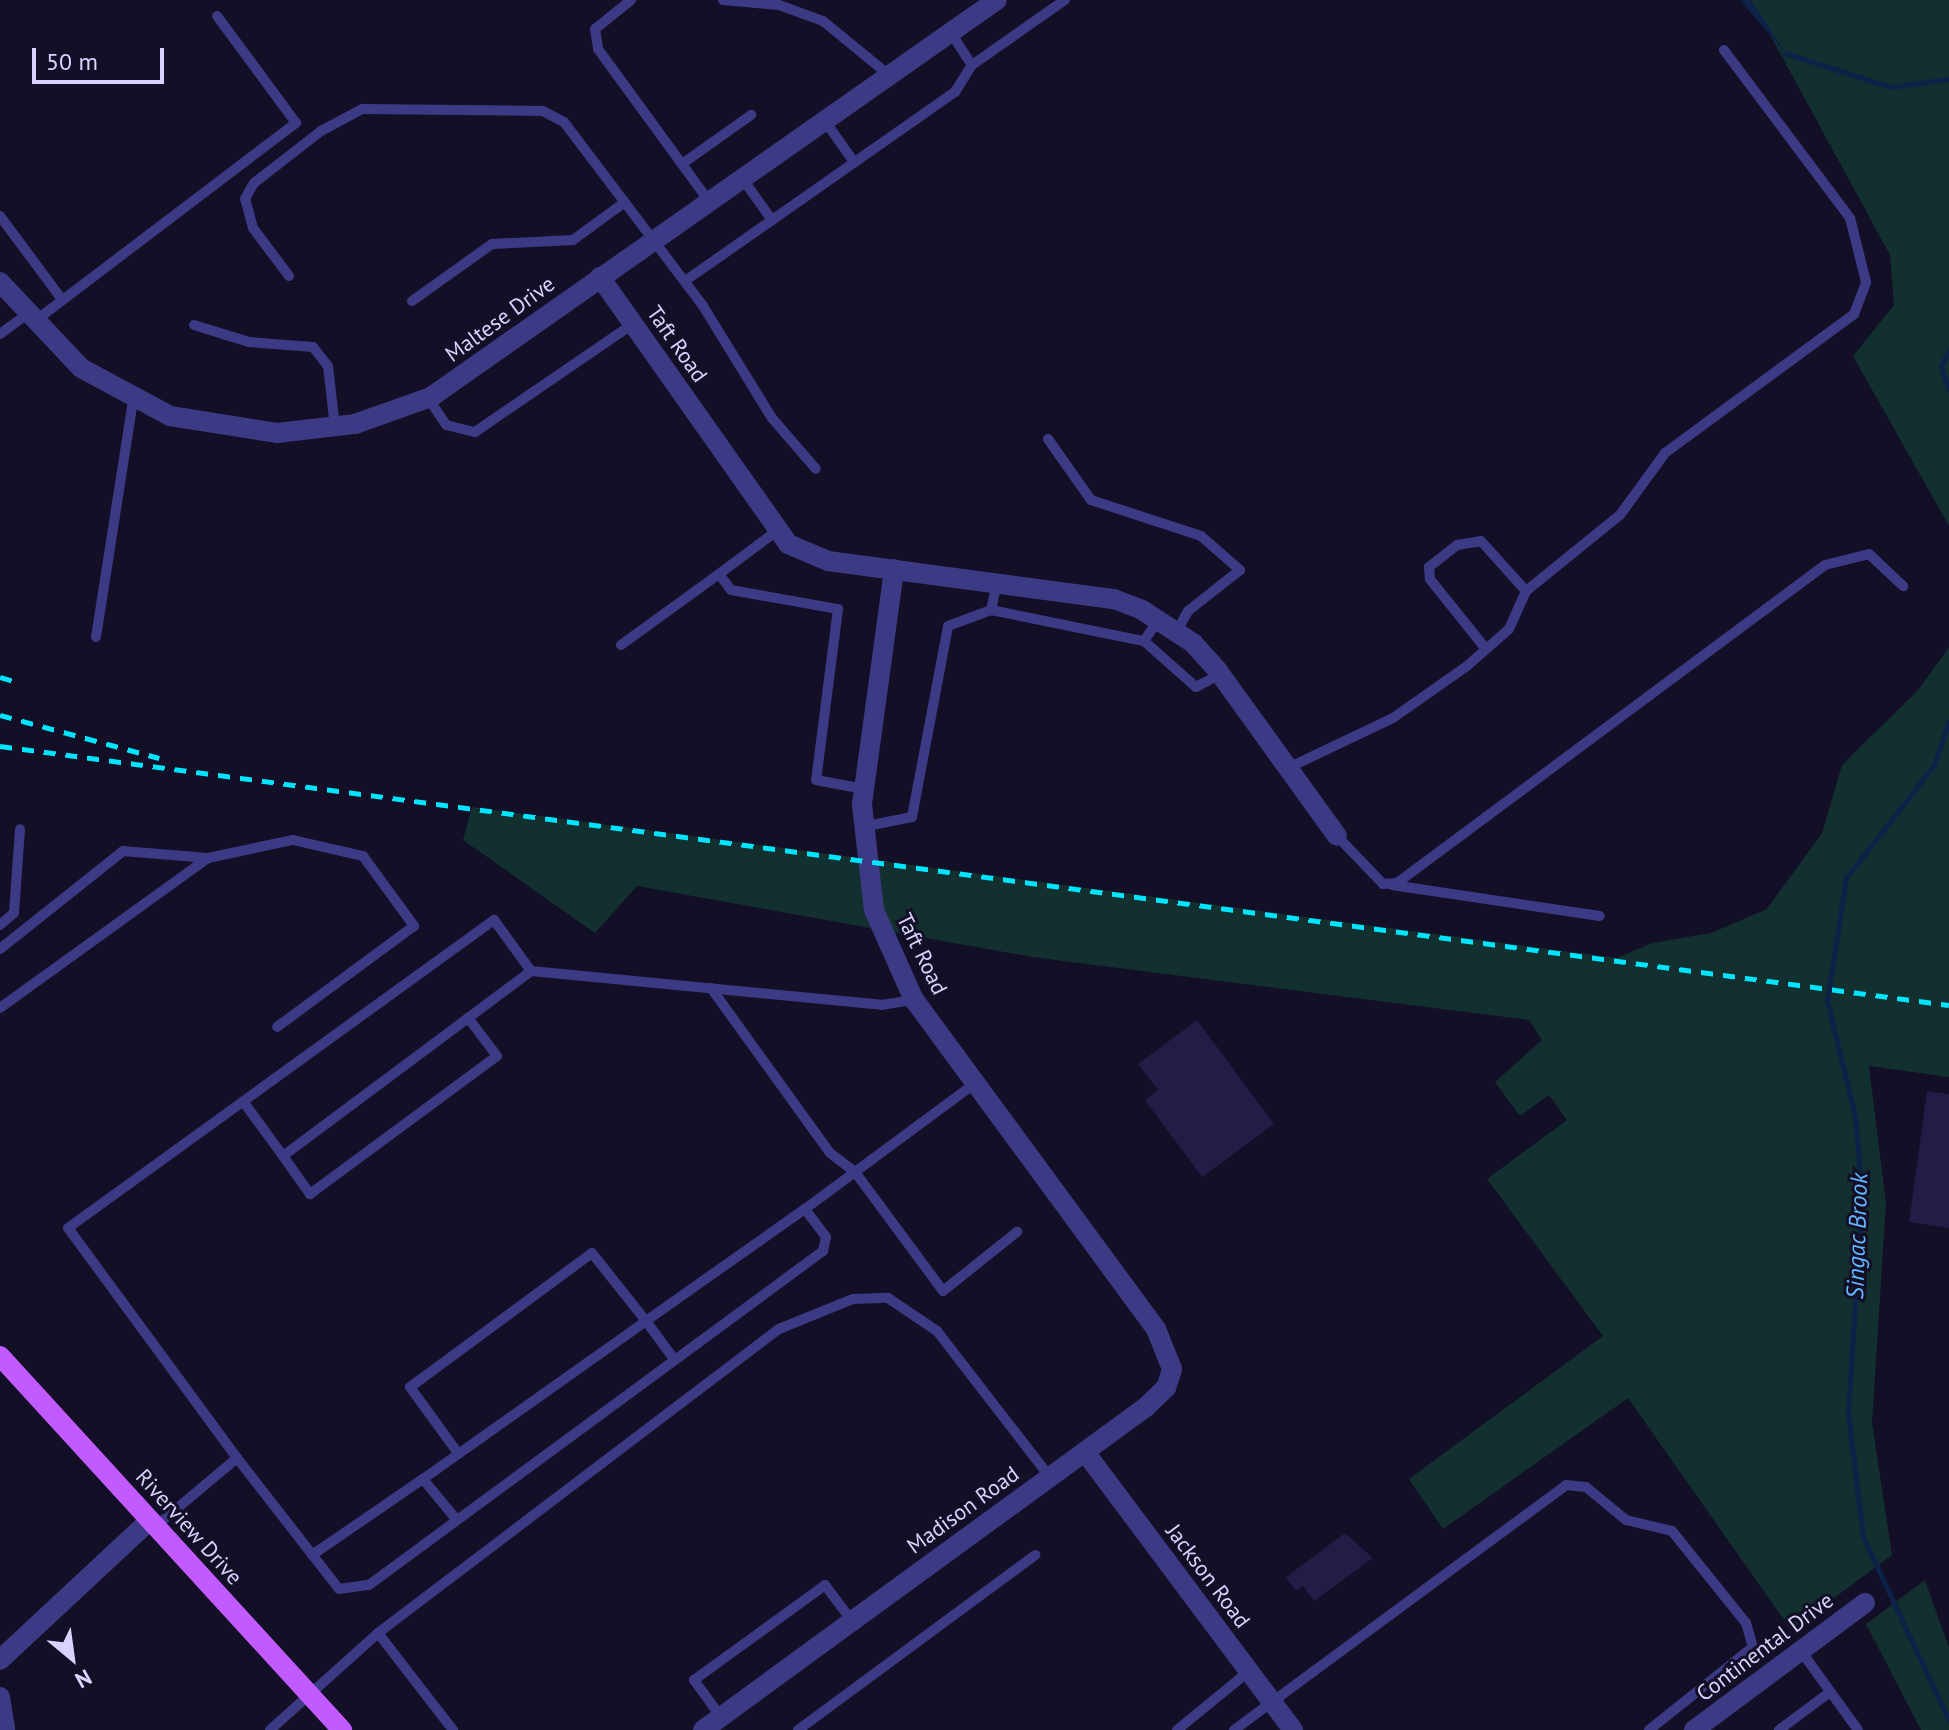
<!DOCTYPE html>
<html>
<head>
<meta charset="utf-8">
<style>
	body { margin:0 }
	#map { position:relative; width:1949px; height:1730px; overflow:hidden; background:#130f26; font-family:"PT Sans",sans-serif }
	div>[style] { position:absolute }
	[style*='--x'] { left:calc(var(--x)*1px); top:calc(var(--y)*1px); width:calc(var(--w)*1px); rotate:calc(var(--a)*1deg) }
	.green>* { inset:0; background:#12302f }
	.water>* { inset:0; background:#0c2248 }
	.stream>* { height:5px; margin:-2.5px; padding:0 2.5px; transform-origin:2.5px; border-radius:2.5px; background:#0c2248 }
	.building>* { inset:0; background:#241b47 }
	.lane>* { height:10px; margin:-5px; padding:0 5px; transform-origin:5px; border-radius:5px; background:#3d3a85 }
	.street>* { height:20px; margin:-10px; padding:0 10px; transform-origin:10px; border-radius:10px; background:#3d3a85 }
	.primary>* { height:20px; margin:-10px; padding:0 10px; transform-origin:10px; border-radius:10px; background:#c25bff }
	.rail>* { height:5px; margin-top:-2.5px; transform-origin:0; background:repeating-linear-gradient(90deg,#00e5ff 0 12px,transparent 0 22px) }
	span { translate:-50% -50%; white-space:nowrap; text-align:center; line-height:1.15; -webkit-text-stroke:6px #130f26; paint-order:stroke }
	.street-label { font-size:22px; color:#d9d4ff }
	.water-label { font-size:24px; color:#62b6ff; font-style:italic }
	.north { position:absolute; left:32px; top:1618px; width:80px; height:80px; -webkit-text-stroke:6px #130f26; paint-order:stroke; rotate:151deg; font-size:22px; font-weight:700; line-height:32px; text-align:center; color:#d9d4ff }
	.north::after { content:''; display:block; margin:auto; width:28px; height:36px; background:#d9d4ff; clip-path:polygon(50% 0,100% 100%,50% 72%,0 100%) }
	.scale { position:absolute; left:32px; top:48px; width:132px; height:36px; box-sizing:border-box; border:4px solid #d9d4ff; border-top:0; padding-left:10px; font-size:24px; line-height:28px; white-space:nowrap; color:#d9d4ff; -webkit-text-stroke:6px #130f26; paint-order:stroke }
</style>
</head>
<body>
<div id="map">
	<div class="green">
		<i style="clip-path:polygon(1751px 0,1949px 0,1949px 526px,1853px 356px,1894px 305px,1890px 255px)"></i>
		<i style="clip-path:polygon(1949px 647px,1949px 1077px,1869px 1066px,1886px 1203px,1872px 1423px,1892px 1555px,1791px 1630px,1628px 1398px,1443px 1529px,1409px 1479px,1603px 1336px,1487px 1179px,1567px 1120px,1549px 1095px,1520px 1116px,1495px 1082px,1542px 1040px,1529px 1020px,1032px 957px,637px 886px,595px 933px,463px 840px,472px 807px,1617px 958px,1652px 943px,1711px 933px,1767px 909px,1822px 833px,1842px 765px,1918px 690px)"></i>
		<i style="clip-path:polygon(1925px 1580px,1949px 1648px,1949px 1730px,1921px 1730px,1866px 1624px)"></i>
	</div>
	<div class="water">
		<i style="clip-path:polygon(1740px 0,1751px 0,1787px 55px)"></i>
	</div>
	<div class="stream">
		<i style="--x:1785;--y:53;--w:110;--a:17.9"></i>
		<i style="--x:1890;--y:87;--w:60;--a:-7.7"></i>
		<i style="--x:1949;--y:350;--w:18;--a:117"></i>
		<i style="--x:1941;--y:366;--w:25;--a:72"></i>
		<i style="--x:1949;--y:721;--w:46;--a:108.8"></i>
		<i style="--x:1934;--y:765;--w:143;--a:127.9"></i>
		<i style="--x:1846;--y:878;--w:124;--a:98.8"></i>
		<i style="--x:1827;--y:1001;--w:118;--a:76.3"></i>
		<i style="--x:1855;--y:1116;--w:80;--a:85"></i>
		<i style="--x:1862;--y:1196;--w:218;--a:93.7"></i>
		<i style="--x:1848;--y:1414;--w:124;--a:83"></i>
		<i style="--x:1863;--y:1537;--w:203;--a:64.9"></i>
	</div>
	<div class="building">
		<i style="clip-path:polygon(1197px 1020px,1274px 1124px,1202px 1177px,1145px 1100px,1158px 1090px,1138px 1064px)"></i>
		<i style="clip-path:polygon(1927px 1091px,1949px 1094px,1949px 1228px,1909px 1222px)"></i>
		<i style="clip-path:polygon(1345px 1533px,1373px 1558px,1314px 1601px,1303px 1586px,1296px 1591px,1286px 1577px)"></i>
	</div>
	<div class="lane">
		<i style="--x:631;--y:0;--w:46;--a:141.1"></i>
		<i style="--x:595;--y:29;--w:20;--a:81"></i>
		<i style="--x:598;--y:49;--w:188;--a:53.9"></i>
		<i style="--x:723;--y:0;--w:56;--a:5.1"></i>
		<i style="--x:779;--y:5;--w:47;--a:20"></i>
		<i style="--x:823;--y:21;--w:87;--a:39.4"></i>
		<i style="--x:951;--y:33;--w:38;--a:57"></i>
		<i style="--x:972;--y:65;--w:113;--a:-35"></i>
		<i style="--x:825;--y:121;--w:50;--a:54.7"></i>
		<i style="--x:682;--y:164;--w:85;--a:-35.4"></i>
		<i style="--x:742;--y:178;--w:52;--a:54.5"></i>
		<i style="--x:0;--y:216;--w:102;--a:53.4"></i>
		<i style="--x:289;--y:276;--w:60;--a:-126.9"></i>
		<i style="--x:253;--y:228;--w:30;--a:-105"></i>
		<i style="--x:245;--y:199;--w:18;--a:-61"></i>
		<i style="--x:254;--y:183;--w:85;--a:-37.8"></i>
		<i style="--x:321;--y:131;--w:47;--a:-28.2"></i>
		<i style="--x:362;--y:109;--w:181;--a:0.6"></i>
		<i style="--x:543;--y:111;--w:24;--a:28"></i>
		<i style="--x:564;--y:122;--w:231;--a:52.9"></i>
		<i style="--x:703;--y:306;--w:132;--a:58.4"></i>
		<i style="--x:772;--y:418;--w:67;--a:49.2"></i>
		<i style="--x:685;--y:281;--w:330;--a:-35"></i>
		<i style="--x:955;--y:92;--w:32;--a:-58"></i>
		<i style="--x:412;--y:301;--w:98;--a:-35.5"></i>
		<i style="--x:492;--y:244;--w:81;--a:-2.8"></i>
		<i style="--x:573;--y:240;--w:64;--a:-36.2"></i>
		<i style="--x:35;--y:321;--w:328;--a:-37.2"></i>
		<i style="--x:296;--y:123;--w:133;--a:-126.4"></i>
		<i style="--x:194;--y:325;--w:58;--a:17.2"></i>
		<i style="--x:249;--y:342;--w:64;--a:4.5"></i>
		<i style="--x:313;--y:347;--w:24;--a:52"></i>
		<i style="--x:328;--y:366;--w:61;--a:83.5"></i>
		<i style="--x:0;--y:334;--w:32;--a:-36"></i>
		<i style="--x:428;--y:398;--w:32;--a:56"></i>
		<i style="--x:446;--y:425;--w:30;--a:14"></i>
		<i style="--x:475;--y:432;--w:191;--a:-34.4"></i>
		<i style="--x:1048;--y:439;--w:75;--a:54.8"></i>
		<i style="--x:1091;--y:500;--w:116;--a:18.1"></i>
		<i style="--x:1201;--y:536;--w:52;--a:41.1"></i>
		<i style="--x:1240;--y:570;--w:66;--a:141.7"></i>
		<i style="--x:1188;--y:611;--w:23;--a:119"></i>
		<i style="--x:778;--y:530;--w:74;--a:143.3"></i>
		<i style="--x:719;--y:574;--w:20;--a:53"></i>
		<i style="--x:731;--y:590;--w:109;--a:10.1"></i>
		<i style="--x:838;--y:609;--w:172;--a:97.3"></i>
		<i style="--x:816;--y:780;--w:49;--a:10.6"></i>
		<i style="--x:991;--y:610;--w:156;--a:11.5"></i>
		<i style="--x:1144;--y:641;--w:25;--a:-56"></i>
		<i style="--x:96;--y:637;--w:240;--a:-81.1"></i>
		<i style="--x:1144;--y:641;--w:69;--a:41.5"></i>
		<i style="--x:1196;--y:687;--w:27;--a:-28"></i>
		<i style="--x:621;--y:645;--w:121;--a:-35.9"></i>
		<i style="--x:1486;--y:649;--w:90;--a:-128.7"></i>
		<i style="--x:1430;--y:579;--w:12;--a:-95"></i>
		<i style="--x:1429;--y:567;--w:36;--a:-38"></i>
		<i style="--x:1457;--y:545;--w:24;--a:-9"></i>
		<i style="--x:1481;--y:541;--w:67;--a:48"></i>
		<i style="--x:1290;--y:767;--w:114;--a:-25.4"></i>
		<i style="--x:1393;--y:718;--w:90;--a:-35.1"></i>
		<i style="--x:1467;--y:666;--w:56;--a:-41.4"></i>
		<i style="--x:1509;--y:629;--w:42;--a:-65.9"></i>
		<i style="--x:1526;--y:591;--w:121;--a:-39"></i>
		<i style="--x:1620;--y:515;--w:77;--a:-54"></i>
		<i style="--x:1665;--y:453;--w:235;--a:-36.3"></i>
		<i style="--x:1854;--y:314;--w:34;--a:-69"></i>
		<i style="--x:1866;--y:282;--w:66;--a:-104"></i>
		<i style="--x:1850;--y:218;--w:210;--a:-126.9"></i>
		<i style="--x:862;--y:827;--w:51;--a:-11.3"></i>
		<i style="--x:912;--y:817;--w:194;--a:-79.3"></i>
		<i style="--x:948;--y:626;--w:46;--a:-20.4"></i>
		<i style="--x:991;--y:610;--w:29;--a:-78"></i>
		<i style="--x:1337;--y:836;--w:66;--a:46.2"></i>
		<i style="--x:1383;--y:884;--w:14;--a:-4"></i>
		<i style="--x:1397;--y:883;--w:533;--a:-36.61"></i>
		<i style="--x:1825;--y:565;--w:45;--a:-14"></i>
		<i style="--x:1869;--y:554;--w:47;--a:43.3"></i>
		<i style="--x:208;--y:858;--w:87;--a:-12"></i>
		<i style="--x:293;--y:840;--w:72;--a:12.9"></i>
		<i style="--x:363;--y:856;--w:87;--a:53.9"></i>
		<i style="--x:414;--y:926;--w:170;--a:143.6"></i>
		<i style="--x:1392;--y:885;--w:210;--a:8.5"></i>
		<i style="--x:0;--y:925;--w:18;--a:-41"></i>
		<i style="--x:14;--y:913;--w:84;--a:-85.9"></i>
		<i style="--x:0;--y:949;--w:157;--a:-38.5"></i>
		<i style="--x:123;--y:851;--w:85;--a:4.7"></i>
		<i style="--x:208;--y:858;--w:256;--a:144.2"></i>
		<i style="--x:711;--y:988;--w:203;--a:54.2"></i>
		<i style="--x:830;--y:1153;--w:31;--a:37"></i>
		<i style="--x:855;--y:1172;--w:148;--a:53.5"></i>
		<i style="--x:943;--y:1291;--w:95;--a:-38.6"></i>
		<i style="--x:245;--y:1104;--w:64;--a:53.8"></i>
		<i style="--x:283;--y:1156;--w:309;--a:-36.7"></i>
		<i style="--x:283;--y:1156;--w:47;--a:54.6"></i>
		<i style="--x:310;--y:1194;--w:232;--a:-36.4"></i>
		<i style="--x:497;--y:1056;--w:48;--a:-127.3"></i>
		<i style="--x:674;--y:1359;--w:47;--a:-126.4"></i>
		<i style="--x:646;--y:1321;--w:194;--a:-35.2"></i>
		<i style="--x:237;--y:1458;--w:285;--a:-126.3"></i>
		<i style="--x:68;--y:1228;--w:526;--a:-35.87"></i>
		<i style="--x:494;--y:920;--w:63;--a:54"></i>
		<i style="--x:531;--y:971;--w:352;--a:5.5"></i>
		<i style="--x:881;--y:1005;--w:33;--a:-9"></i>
		<i style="--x:455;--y:1518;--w:50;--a:-129.4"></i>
		<i style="--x:423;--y:1479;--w:273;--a:-35.3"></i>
		<i style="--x:646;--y:1321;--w:87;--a:-128.5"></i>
		<i style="--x:592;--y:1253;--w:226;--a:143.6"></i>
		<i style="--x:410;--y:1387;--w:82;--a:54"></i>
		<i style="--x:156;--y:1526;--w:106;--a:-40"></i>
		<i style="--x:237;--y:1458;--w:166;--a:52.1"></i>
		<i style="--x:339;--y:1589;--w:30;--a:-8"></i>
		<i style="--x:369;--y:1585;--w:564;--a:-36.34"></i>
		<i style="--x:823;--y:1251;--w:14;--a:-78"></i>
		<i style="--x:826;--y:1237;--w:35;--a:-127"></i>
		<i style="--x:805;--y:1209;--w:212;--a:-36.5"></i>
		<i style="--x:312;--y:1555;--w:135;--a:-34.4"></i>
		<i style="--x:378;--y:1633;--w:503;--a:-37.17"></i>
		<i style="--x:779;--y:1329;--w:80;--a:-22.1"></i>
		<i style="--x:853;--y:1299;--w:35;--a:-2"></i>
		<i style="--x:888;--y:1298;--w:59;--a:34"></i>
		<i style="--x:937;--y:1331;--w:185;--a:52.3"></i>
		<i style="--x:1801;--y:1651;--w:97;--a:54.2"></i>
		<i style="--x:721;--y:1717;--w:46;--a:-126.1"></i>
		<i style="--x:694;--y:1680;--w:162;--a:-35.9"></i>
		<i style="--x:825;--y:1585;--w:45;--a:53.1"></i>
		<i style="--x:270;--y:1730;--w:145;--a:-41.9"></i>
		<i style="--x:378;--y:1633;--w:123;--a:52.3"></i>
		<i style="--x:798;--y:1730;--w:295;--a:-36.4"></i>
		<i style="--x:1177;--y:1730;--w:93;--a:-39.3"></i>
		<i style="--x:1234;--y:1730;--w:413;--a:-36.4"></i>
		<i style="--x:1566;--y:1485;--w:20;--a:6"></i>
		<i style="--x:1586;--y:1487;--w:52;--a:39.5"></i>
		<i style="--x:1626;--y:1520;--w:47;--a:13.4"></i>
		<i style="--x:1672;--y:1531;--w:118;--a:51.2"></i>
		<i style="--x:1746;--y:1623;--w:25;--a:74"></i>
		<i style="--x:1753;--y:1647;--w:133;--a:141.4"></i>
		<i style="--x:1779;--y:1730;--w:64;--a:-36.7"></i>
	</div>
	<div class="street">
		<i style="--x:600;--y:277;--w:327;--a:54.8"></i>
		<i style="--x:788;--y:544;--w:43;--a:23"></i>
		<i style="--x:828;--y:561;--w:289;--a:7.6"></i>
		<i style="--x:1114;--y:599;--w:30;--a:21"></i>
		<i style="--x:1142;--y:610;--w:61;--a:32.9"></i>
		<i style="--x:1193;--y:643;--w:38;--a:48"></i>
		<i style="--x:1218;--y:671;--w:203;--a:54.2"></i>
		<i style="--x:0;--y:282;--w:118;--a:46.7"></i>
		<i style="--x:81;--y:368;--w:101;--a:28.3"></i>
		<i style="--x:170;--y:416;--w:108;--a:9"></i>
		<i style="--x:277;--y:433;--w:79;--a:-6.6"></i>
		<i style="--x:355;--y:424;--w:81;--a:-19.6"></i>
		<i style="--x:431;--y:397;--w:691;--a:-35.05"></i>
		<i style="--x:1085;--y:1452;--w:347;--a:53.2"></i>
		<i style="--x:0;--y:1660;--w:205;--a:-43"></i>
		<i style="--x:0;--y:1697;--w:33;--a:81"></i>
		<i style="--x:703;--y:1730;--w:548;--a:-36.1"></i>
		<i style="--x:1146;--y:1407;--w:28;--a:-44"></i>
		<i style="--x:1166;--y:1388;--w:20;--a:-72"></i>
		<i style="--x:1172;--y:1369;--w:43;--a:-111.8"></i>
		<i style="--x:1156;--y:1329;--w:408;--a:-126.3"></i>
		<i style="--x:914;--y:1000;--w:98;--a:-114"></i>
		<i style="--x:874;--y:910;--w:107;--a:-96.5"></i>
		<i style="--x:862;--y:804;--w:237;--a:-82.2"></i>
		<i style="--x:1694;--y:1730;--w:213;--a:-36.6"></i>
	</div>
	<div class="primary">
		<i style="--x:0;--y:1356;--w:507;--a:47.56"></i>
	</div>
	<div class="rail">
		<i style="--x:0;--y:677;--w:17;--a:17"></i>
		<i style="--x:0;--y:715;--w:165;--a:15.1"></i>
		<i style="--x:0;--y:746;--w:1966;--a:7.57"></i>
	</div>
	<div class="street-label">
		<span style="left:500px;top:319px;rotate:-36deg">Maltese Drive</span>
		<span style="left:677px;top:344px;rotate:55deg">Taft Road</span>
		<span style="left:922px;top:954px;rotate:64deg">Taft Road</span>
		<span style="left:963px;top:1510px;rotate:-36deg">Madison Road</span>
		<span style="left:189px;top:1527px;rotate:48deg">Riverview Drive</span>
		<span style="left:1208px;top:1576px;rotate:53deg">Jackson Road</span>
		<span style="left:1765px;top:1647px;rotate:-37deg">Continental Drive</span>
	</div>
	<div class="water-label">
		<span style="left:1857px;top:1236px;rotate:-88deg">Singac Brook</span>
	</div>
	<div class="north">N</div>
	<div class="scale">50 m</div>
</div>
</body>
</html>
